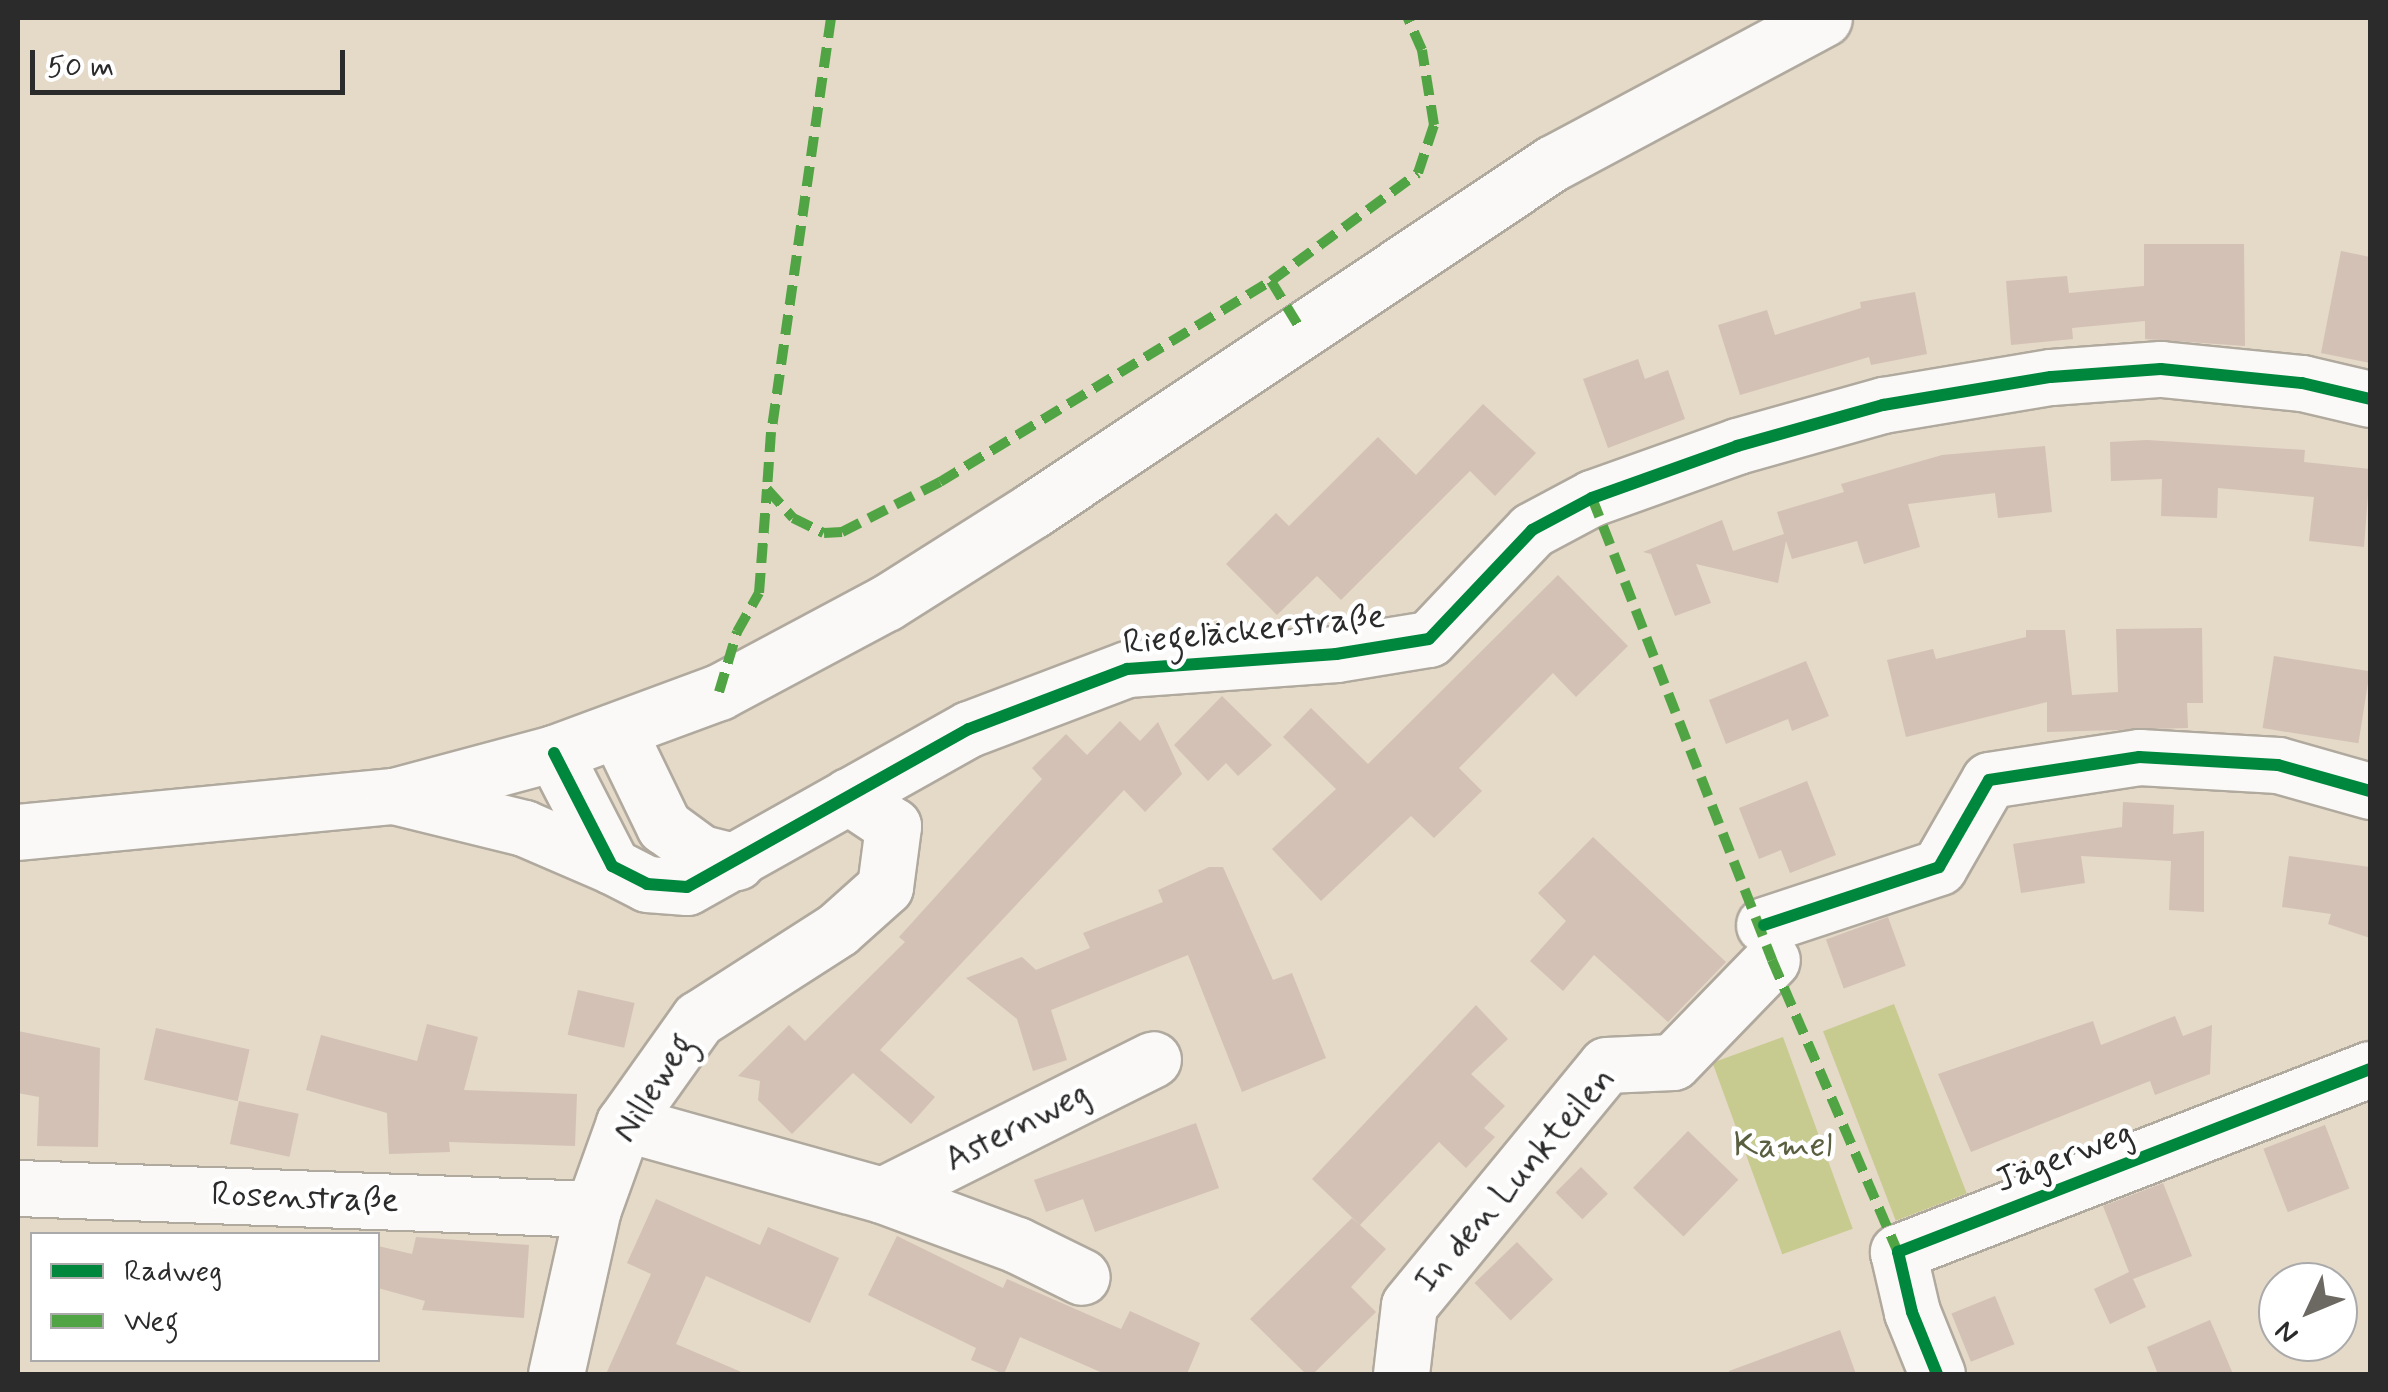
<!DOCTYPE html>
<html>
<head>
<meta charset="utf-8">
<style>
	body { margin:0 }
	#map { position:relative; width:2388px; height:1392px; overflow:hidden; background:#e5d9c8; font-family:Mynerve,sans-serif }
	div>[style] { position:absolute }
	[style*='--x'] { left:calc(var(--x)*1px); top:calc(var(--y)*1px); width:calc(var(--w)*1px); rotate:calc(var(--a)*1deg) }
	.green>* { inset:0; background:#c8cb90; transform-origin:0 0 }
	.building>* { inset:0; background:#d3c1b6; transform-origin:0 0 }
	.roads { filter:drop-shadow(2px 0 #b0a99e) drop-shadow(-2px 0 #b0a99e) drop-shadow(0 2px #b0a99e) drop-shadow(0 -2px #b0a99e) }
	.minor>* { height:55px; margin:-27.5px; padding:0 27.5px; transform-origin:27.5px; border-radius:27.5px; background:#fbf9f7 }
	.major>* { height:55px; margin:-27.5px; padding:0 27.5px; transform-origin:27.5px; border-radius:27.5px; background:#fbf9f7 }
	.quiet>* { height:10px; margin-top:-5px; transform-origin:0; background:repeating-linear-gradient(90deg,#51a443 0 20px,transparent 0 30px) }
	.cycleway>* { height:12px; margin:-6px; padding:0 6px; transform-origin:6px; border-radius:6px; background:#00873e }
	span { translate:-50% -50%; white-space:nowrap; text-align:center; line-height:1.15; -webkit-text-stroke:9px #fff; paint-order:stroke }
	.street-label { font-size:35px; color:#2b2b2b }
	.park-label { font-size:35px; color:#5a5f3f }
	.frame { position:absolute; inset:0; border:20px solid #2b2b2b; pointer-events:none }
	.legend { position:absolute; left:30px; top:1232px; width:350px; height:130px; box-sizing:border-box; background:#fff; border:2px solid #aaa; margin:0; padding:12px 18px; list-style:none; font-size:30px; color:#2b2b2b }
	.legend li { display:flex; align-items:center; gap:20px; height:50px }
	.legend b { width:50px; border:2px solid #aaa }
	.north { position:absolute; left:2258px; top:1262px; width:100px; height:100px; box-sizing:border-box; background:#fff; border:2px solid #aaa; border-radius:50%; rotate:226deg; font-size:28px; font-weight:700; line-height:40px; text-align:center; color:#2b2b2b }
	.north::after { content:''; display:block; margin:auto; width:35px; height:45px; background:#6c6862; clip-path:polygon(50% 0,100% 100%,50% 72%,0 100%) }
	.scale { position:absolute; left:30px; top:50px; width:315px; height:45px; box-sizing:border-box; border:5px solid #2b2b2b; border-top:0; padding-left:12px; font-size:30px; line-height:35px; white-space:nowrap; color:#2b2b2b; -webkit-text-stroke:8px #fff; paint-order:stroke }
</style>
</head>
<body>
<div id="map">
	<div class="green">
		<i style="left:1894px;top:1004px;width:203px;height:76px;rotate:69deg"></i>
		<i style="left:1783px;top:1037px;width:204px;height:75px;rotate:70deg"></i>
	</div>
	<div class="building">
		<i style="clip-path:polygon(2144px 244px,2244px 244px,2245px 346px,2145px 339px,2145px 321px,2072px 328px,2073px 339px,2011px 345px,2006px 281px,2067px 276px,2069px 293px,2144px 286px)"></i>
		<i style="clip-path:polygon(2341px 251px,2370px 257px,2370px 363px,2321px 353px)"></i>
		<i style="clip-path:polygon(1915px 292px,1927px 354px,1871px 365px,1869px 357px,1740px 395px,1718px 325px,1767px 310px,1775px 335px,1861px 308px,1860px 302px)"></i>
		<i style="clip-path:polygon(1638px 359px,1645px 379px,1668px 370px,1685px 419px,1608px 448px,1583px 379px)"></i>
		<i style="clip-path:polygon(1483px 404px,1536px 453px,1495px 496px,1470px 471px,1341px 600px,1317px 576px,1277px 615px,1226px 564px,1276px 513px,1289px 526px,1378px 437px,1416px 475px)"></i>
		<i style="clip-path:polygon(2147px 440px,2305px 450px,2304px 462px,2370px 469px,2364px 547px,2309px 541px,2314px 497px,2218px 488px,2217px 518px,2161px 516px,2162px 479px,2111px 481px,2110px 442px)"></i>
		<i style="clip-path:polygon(2045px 446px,2052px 512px,1998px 518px,1995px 493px,1908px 504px,1920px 547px,1864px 564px,1857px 541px,1792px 559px,1786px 541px,1778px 583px,1696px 564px,1711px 603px,1675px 616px,1651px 554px,1643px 552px,1722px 520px,1733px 551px,1784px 534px,1777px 512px,1844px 492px,1841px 484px,1942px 455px)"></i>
		<i style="clip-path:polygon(1558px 575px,1628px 646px,1576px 697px,1553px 673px,1459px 768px,1482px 791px,1434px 838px,1411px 816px,1321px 901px,1272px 849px,1336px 789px,1283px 737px,1311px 708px,1368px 764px)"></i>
		<i style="clip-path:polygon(2202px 628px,2203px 703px,2187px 703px,2188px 728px,2047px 732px,2047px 702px,1906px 737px,1887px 660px,1933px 649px,1936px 659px,2026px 637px,2026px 630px,2065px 630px,2072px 695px,2118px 692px,2116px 629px)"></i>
		<i style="left:2274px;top:656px;width:97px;height:73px;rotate:9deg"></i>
		<i style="clip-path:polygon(1806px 661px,1829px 716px,1792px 731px,1788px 719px,1726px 744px,1709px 700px)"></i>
		<i style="clip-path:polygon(1222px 696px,1272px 745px,1238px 776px,1226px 763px,1208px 781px,1174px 745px)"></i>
		<i style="clip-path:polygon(1120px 721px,1140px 741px,1158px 722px,1182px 774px,1145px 812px,1124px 790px,880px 1050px,935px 1097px,911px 1124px,853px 1073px,792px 1134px,758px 1100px,760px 1081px,738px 1076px,789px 1025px,805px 1041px,905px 942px,899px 937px,1042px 779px,1032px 768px,1066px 734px,1087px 755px)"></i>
		<i style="clip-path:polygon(1807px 781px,1836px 855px,1790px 873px,1781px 850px,1759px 859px,1739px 808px)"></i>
		<i style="clip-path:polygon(2123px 802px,2174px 805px,2173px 834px,2204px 831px,2204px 912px,2169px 910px,2171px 861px,2081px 856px,2085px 883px,2021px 893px,2013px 844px,2122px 827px)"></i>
		<i style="clip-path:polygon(1593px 837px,1726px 962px,1668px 1022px,1594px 955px,1563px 991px,1530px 961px,1566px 921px,1538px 893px)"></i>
		<i style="clip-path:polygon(2289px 856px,2370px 867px,2370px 938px,2328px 924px,2331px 914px,2282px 907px)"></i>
		<i style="clip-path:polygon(1209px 867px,1223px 867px,1273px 980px,1292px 973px,1326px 1058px,1242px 1092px,1188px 955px,1051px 1010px,1067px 1060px,1033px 1071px,1017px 1019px,966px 978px,1022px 957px,1036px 970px,1090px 948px,1083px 933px,1163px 902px,1158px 890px)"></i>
		<i style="left:1888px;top:917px;width:52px;height:66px;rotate:70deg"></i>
		<i style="left:578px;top:990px;width:58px;height:46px;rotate:13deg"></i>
		<i style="clip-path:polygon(1476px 1005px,1508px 1039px,1471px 1074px,1505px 1106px,1484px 1128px,1495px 1137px,1466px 1168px,1439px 1142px,1360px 1225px,1386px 1249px,1351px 1287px,1376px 1312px,1313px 1374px,1306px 1374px,1250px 1319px,1352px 1218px,1360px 1225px,1312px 1179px)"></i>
		<i style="clip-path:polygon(2175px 1016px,2183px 1036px,2212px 1025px,2210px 1074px,2155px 1095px,2150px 1081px,1971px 1152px,1938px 1074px,2093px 1021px,2101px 1045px)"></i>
		<i style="clip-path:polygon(427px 1024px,478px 1037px,464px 1090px,577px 1094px,575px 1146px,449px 1142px,450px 1152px,389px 1154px,387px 1113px,306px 1090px,321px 1035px,417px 1061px)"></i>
		<i style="left:156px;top:1028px;width:96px;height:53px;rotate:13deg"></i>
		<i style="clip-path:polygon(18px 1031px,100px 1048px,98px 1147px,37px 1146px,39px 1097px,18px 1093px)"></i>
		<i style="left:239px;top:1101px;width:61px;height:44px;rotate:12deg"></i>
		<i style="clip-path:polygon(1196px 1123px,1219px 1188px,1095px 1232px,1083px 1199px,1046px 1212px,1034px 1180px)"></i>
		<i style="left:2325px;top:1125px;width:68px;height:66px;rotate:69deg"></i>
		<i style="left:1688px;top:1131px;width:70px;height:79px;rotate:44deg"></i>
		<i style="left:1581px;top:1167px;width:38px;height:36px;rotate:45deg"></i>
		<i style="clip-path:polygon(2163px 1183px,2192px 1256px,2133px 1279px,2146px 1307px,2110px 1324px,2094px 1289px,2129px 1272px,2103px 1206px)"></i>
		<i style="clip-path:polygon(656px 1199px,760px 1245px,768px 1227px,839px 1258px,810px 1323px,706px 1276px,676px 1344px,746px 1374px,606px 1374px,651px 1274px,627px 1263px)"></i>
		<i style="clip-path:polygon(897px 1236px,1003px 1288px,1007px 1279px,1121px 1329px,1130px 1311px,1200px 1343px,1187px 1374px,1105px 1374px,1020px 1337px,1004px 1374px,971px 1360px,976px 1348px,868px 1295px)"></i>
		<i style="clip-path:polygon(416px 1237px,529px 1245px,524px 1318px,422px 1310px,425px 1301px,378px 1288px,378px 1246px,412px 1254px)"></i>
		<i style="left:1517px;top:1242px;width:52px;height:59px;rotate:46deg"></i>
		<i style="left:1995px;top:1296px;width:52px;height:47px;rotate:68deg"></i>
		<i style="clip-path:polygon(2210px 1320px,2233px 1374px,2158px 1374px,2147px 1347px)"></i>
		<i style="clip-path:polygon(1840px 1330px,1856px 1374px,1730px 1374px,1729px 1371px)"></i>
	</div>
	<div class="roads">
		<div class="minor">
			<i style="--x:618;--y:731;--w:106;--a:64.2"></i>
			<i style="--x:664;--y:826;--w:46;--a:36.1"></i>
			<i style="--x:701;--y:853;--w:37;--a:14"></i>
			<i style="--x:554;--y:753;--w:127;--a:62.8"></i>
			<i style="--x:612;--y:866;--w:39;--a:27"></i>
			<i style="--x:647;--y:884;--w:40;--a:4.3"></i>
			<i style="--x:687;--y:887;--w:323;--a:-29.3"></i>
			<i style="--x:969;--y:729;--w:169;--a:-20.8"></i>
			<i style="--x:1127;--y:669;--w:210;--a:-4.1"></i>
			<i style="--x:1336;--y:654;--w:94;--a:-9.2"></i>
			<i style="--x:1429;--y:639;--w:150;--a:-46.6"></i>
			<i style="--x:1532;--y:530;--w:68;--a:-28.1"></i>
			<i style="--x:1592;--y:498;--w:154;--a:-19.7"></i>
			<i style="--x:1737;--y:446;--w:152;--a:-15.7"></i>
			<i style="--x:1883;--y:405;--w:170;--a:-9.5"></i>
			<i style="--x:2051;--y:377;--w:110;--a:-4.2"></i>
			<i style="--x:2161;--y:369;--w:142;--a:5.7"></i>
			<i style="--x:2302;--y:383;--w:70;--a:13.2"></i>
			<i style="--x:394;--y:796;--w:134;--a:13.8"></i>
			<i style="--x:524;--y:828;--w:96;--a:23.4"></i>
			<i style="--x:1764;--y:925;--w:184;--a:-18.3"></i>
			<i style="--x:1939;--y:867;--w:100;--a:-60.1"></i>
			<i style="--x:1989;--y:780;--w:152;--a:-8.7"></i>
			<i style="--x:2139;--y:757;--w:139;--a:3.3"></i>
			<i style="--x:2278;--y:765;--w:96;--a:15.8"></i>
			<i style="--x:624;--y:1123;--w:268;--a:15.6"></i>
			<i style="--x:882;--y:1195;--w:303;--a:-26.6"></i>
			<i style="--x:18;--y:1188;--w:575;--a:2.09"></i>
			<i style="--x:882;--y:1195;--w:144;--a:20.3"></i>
			<i style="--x:1017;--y:1245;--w:72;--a:26.2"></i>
			<i style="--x:556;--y:1374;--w:169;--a:-77.4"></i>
			<i style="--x:593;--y:1209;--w:91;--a:-70.2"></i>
			<i style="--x:624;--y:1123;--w:128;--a:-54.6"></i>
			<i style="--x:698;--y:1019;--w:166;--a:-32.7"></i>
			<i style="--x:838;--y:929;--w:63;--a:-41.8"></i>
			<i style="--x:885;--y:887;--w:62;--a:-82.5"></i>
			<i style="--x:893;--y:826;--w:54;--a:-146.3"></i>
			<i style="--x:1401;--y:1374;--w:69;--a:-83.4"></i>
			<i style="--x:1409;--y:1305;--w:310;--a:-50.6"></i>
			<i style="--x:1606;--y:1065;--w:67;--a:-2.6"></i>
			<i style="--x:1673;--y:1062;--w:142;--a:-45.9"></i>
			<i style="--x:1937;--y:1374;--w:67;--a:-112"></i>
			<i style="--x:1912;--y:1312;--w:62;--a:-103.1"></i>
			<i style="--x:1898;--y:1252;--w:506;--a:-21.19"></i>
		</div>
		<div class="major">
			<i style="--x:18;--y:832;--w:378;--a:-5.5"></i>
			<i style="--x:394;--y:796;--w:166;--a:-15"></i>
			<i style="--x:554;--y:753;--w:176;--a:-20.3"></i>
			<i style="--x:719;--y:692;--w:189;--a:-28.1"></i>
			<i style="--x:886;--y:603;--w:174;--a:-32.3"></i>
			<i style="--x:1033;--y:510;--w:625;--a:-33.72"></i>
			<i style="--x:1553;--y:163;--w:307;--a:-28.1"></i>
		</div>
	</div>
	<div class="quiet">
		<i style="--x:831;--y:18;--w:418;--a:98.2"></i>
		<i style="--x:771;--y:432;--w:57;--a:94"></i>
		<i style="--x:767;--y:489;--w:39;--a:48"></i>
		<i style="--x:793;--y:518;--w:34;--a:26"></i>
		<i style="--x:824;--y:533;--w:18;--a:-3"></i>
		<i style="--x:842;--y:532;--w:110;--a:-27"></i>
		<i style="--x:940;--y:482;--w:387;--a:-31.3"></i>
		<i style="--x:1271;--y:281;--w:57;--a:58.5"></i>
		<i style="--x:1271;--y:281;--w:182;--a:-36.3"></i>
		<i style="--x:1418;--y:173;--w:51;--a:-71.6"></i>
		<i style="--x:1434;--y:125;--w:76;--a:-99.1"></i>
		<i style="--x:1422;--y:50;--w:35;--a:-114"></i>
		<i style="--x:1592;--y:498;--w:496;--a:68.7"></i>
		<i style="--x:1772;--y:960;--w:318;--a:66.7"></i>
		<i style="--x:719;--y:692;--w:63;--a:-73.3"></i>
		<i style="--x:737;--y:632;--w:45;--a:-60.6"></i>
		<i style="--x:759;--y:593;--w:104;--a:-85.6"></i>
	</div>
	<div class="cycleway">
		<i style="--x:554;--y:753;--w:127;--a:62.8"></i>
		<i style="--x:612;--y:866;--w:39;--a:27"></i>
		<i style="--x:647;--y:884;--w:40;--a:4.3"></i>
		<i style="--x:687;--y:887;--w:323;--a:-29.3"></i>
		<i style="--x:969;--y:729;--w:169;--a:-20.8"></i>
		<i style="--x:1127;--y:669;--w:210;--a:-4.1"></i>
		<i style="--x:1336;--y:654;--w:94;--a:-9.2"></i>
		<i style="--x:1429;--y:639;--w:150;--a:-46.6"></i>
		<i style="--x:1532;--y:530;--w:68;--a:-28.1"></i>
		<i style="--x:1592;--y:498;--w:154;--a:-19.7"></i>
		<i style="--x:1737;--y:446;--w:152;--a:-15.7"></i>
		<i style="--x:1883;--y:405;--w:170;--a:-9.5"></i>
		<i style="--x:2051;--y:377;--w:110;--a:-4.2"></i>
		<i style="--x:2161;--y:369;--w:142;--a:5.7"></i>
		<i style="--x:2302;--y:383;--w:70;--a:13.2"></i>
		<i style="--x:1764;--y:925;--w:184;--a:-18.3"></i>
		<i style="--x:1939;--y:867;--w:100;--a:-60.1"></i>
		<i style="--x:1989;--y:780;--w:152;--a:-8.7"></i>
		<i style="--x:2139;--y:757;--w:139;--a:3.3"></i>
		<i style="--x:2278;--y:765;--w:96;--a:15.8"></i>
		<i style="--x:1937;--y:1374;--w:67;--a:-112"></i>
		<i style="--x:1912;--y:1312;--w:62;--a:-103.1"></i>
		<i style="--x:1898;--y:1252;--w:506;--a:-21.19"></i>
	</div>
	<div class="street-label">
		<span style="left:1254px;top:630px;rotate:-6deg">Riegeläckerstraße</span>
		<span style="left:654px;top:1088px;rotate:-58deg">Nilleweg</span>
		<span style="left:1017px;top:1127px;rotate:-27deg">Asternweg</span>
		<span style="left:2064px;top:1157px;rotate:-21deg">Jägerweg</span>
		<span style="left:1515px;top:1180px;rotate:-49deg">In den Lunkteilen</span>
		<span style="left:305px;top:1198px;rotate:2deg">Rosenstraße</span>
	</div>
	<div class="park-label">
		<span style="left:1783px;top:1146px">Kamel</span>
	</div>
	<div class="frame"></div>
	<ul class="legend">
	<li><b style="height:12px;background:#00873e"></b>Radweg</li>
	<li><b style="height:12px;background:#51a443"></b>Weg</li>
	</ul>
	<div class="north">N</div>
	<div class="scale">50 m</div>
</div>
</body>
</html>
